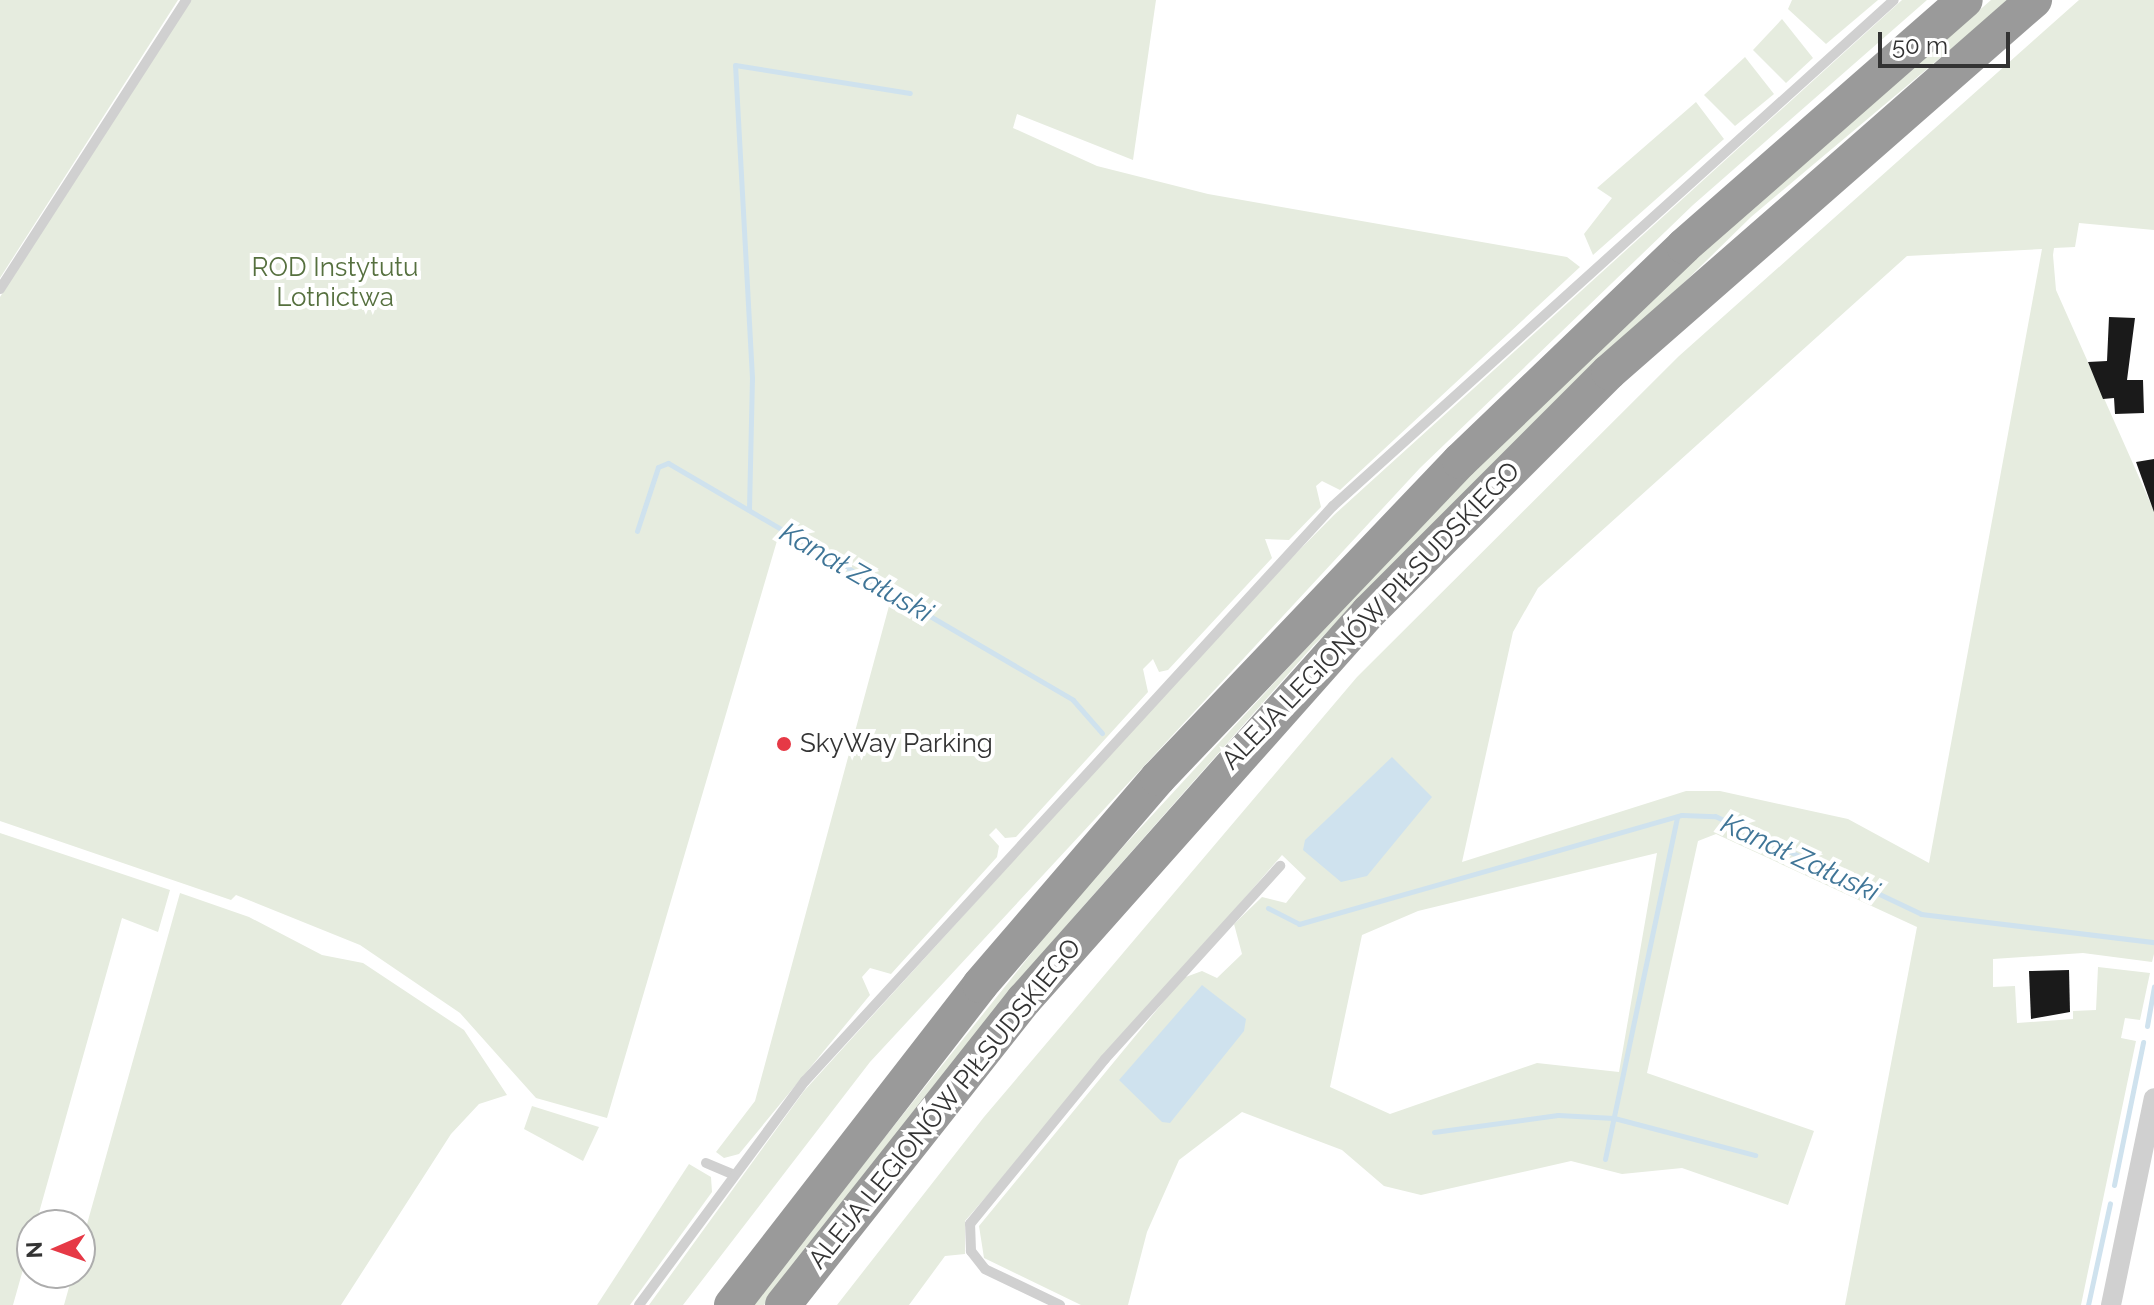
<!DOCTYPE html>
<html>
<head>
<meta charset="utf-8">
<style>
	body { margin:0 }
	#map { position:relative; width:2154px; height:1305px; overflow:hidden; background:#fff; font-family:Raleway,sans-serif }
	div>[style] { position:absolute }
	[style*='--x'] { left:calc(var(--x)*1px); top:calc(var(--y)*1px); width:calc(var(--w)*1px); rotate:calc(var(--a)*1deg) }
	.green>* { inset:0; background:#e6ecdf }
	.water>* { inset:0; background:#cfe2ee }
	.stream>* { height:5px; margin:-2.5px; padding:0 2.5px; transform-origin:2.5px; border-radius:2.5px; background:#cfe2ee }
	.building>* { inset:0; background:#1a1a1a }
	.lane>* { height:10px; margin:-5px; padding:0 5px; transform-origin:5px; border-radius:5px; background:#d0d0d0 }
	.street>* { height:20px; margin:-10px; padding:0 10px; transform-origin:10px; border-radius:10px; background:#d0d0d0 }
	.highway>* { height:36px; margin:-18px; padding:0 18px; transform-origin:18px; border-radius:18px; background:#9a9a9a }
	.dots>* { width:22px; height:22px; translate:-50% -50%; box-sizing:border-box; border:4px solid #fff; border-radius:50% }
	span { translate:-50% -50%; white-space:nowrap; text-align:center; line-height:1.15; -webkit-text-stroke:8px #fff; paint-order:stroke }
	.park-label { font-size:26px; color:#56703f }
	.street-label { font-size:26px; color:#333 }
	.poi-label { font-size:26px; color:#333 }
	.left { translate:0 -50%; text-align:left }
	.water-label { font-size:28px; color:#3f7597; font-style:italic }
	.north { position:absolute; left:16px; top:1209px; width:80px; height:80px; box-sizing:border-box; background:#fff; border:2px solid #adadad; border-radius:50%; rotate:268deg; font-size:22px; font-weight:700; line-height:32px; text-align:center; color:#333 }
	.north::after { content:''; display:block; margin:auto; width:28px; height:36px; background:#e63946; clip-path:polygon(50% 0,100% 100%,50% 72%,0 100%) }
	.scale { position:absolute; left:1878px; top:32px; width:132px; height:36px; box-sizing:border-box; border:4px solid #333; border-top:0; padding-left:10px; font-size:24px; line-height:28px; white-space:nowrap; color:#333; -webkit-text-stroke:6px #fff; paint-order:stroke }
</style>
</head>
<body>
<div id="map">
	<div class="green">
		<i style="clip-path:polygon(0 0,178px 0,0 278px)"></i>
		<i style="clip-path:polygon(191px 0,1156px 0,1133px 160px,1017px 114px,1013px 128px,1097px 166px,1208px 194px,1567px 257px,1580px 267px,1340px 490px,1322px 481px,1316px 486px,1321px 507px,1289px 540px,1265px 539px,1272px 558px,1168px 670px,1159px 672px,1153px 659px,1143px 669px,1148px 692px,1016px 837px,1005px 838px,996px 828px,989px 835px,999px 846px,997px 857px,891px 974px,870px 968px,862px 977px,870px 995px,739px 1154px,724px 1158px,716px 1152px,755px 1101px,889px 606px,779px 534px,607px 1118px,536px 1098px,460px 1013px,360px 945px,236px 895px,231px 900px,0 821px,0 297px)"></i>
		<i style="clip-path:polygon(1792px 0,1878px 0,1826px 44px,1788px 9px)"></i>
		<i style="clip-path:polygon(1902px 0,1927px 0,1693px 205px,1420px 468px,870px 1062px,683px 1305px,649px 1305px,804px 1091px,1250px 600px,1334px 515px)"></i>
		<i style="clip-path:polygon(1991px 0,2009px 0,1751px 217px,1313px 646px,1057px 936px,764px 1305px,751px 1305px,1074px 900px,1426px 518px,1688px 265px)"></i>
		<i style="clip-path:polygon(evenodd,2079px 0,2154px 0,2154px 230px,2079px 223px,2075px 247px,2054px 248px,2053px 255px,2056px 290px,2154px 511px,2154px 954px,2152px 962px,2083px 953px,1993px 959px,1993px 987px,2015px 986px,2017px 1023px,2073px 1019px,2073px 1011px,2096px 1010px,2098px 967px,2150px 973px,2140px 1020px,2125px 1018px,2121px 1038px,2136px 1041px,2081px 1305px,1845px 1305px,1917px 927px,1716px 834px,1698px 841px,1647px 1073px,1814px 1131px,1788px 1205px,1682px 1168px,1622px 1174px,1571px 1161px,1421px 1195px,1384px 1186px,1342px 1150px,1242px 1112px,1179px 1160px,1147px 1232px,1128px 1305px,1081px 1305px,984px 1258px,979px 1226px,1183px 978px,1202px 971px,1217px 978px,1242px 954px,1234px 924px,1262px 897px,1286px 903px,1306px 878px,1282px 855px,965px 1221px,965px 1254px,945px 1256px,909px 1305px,837px 1305px,984px 1117px,1357px 677px,1679px 356px,2079px 0,2042px 249px,1929px 863px,1848px 819px,1720px 791px,1686px 791px,1462px 862px,1513px 632px,1538px 588px,1907px 256px,2042px 249px,2079px 0,1657px 853px,1619px 1072px,1537px 1063px,1390px 1114px,1330px 1087px,1362px 935px,1418px 911px,1657px 853px)"></i>
		<i style="clip-path:polygon(1782px 19px,1813px 58px,1786px 83px,1753px 50px)"></i>
		<i style="clip-path:polygon(1745px 57px,1774px 94px,1735px 126px,1704px 95px)"></i>
		<i style="clip-path:polygon(1696px 102px,1724px 139px,1593px 255px,1584px 234px,1612px 198px,1597px 188px)"></i>
		<i style="clip-path:polygon(0 833px,170px 890px,158px 932px,122px 918px,13px 1305px,0 1305px)"></i>
		<i style="clip-path:polygon(180px 893px,249px 917px,322px 955px,363px 963px,464px 1030px,507px 1095px,479px 1104px,451px 1134px,341px 1305px,64px 1305px,73px 1273px,80px 1273px,80px 1249px)"></i>
		<i style="clip-path:polygon(532px 1106px,599px 1127px,583px 1161px,524px 1129px)"></i>
		<i style="clip-path:polygon(689px 1164px,711px 1177px,712px 1192px,630px 1305px,597px 1305px)"></i>
	</div>
	<div class="water">
		<i style="clip-path:polygon(1392px 757px,1432px 797px,1367px 876px,1341px 882px,1303px 850px,1305px 840px)"></i>
		<i style="clip-path:polygon(1202px 985px,1246px 1019px,1244px 1031px,1170px 1123px,1162px 1122px,1119px 1080px)"></i>
	</div>
	<div class="stream">
		<i style="--x:749;--y:509;--w:131;--a:-88.7"></i>
		<i style="--x:752;--y:378;--w:313;--a:-93.1"></i>
		<i style="--x:735;--y:65;--w:177;--a:9.1"></i>
		<i style="--x:637;--y:531;--w:67;--a:-71.8"></i>
		<i style="--x:658;--y:467;--w:11;--a:-22"></i>
		<i style="--x:668;--y:463;--w:469;--a:30.3"></i>
		<i style="--x:1073;--y:700;--w:44;--a:48.7"></i>
		<i style="--x:1268;--y:908;--w:35;--a:27"></i>
		<i style="--x:1299;--y:924;--w:398;--a:-15.9"></i>
		<i style="--x:1682;--y:815;--w:33;--a:2"></i>
		<i style="--x:1715;--y:816;--w:228;--a:25.4"></i>
		<i style="--x:1921;--y:914;--w:235;--a:6.9"></i>
		<i style="--x:2147;--y:1026;--w:40;--a:-80"></i>
		<i style="--x:1434;--y:1132;--w:125;--a:-7.8"></i>
		<i style="--x:1558;--y:1115;--w:56;--a:3.1"></i>
		<i style="--x:1614;--y:1118;--w:146;--a:14.7"></i>
		<i style="--x:1605;--y:1159;--w:350;--a:-78.1"></i>
		<i style="--x:2114;--y:1185;--w:146;--a:-78.5"></i>
		<i style="--x:2088;--y:1305;--w:104;--a:-77.8"></i>
	</div>
	<div class="building">
		<i style="clip-path:polygon(2109px 317px,2135px 318px,2127px 380px,2143px 380px,2144px 413px,2115px 414px,2114px 398px,2103px 399px,2088px 362px,2107px 361px)"></i>
		<i style="clip-path:polygon(2154px 459px,2154px 512px,2136px 462px)"></i>
		<i style="clip-path:polygon(2069px 970px,2070px 1012px,2031px 1019px,2029px 971px)"></i>
	</div>
	<div class="lane">
		<i style="--x:0;--y:289;--w:344;--a:-57.2"></i>
		<i style="--x:706;--y:1163;--w:28;--a:23"></i>
		<i style="--x:639;--y:1305;--w:279;--a:-53.5"></i>
		<i style="--x:805;--y:1081;--w:781;--a:-47.44"></i>
		<i style="--x:1333;--y:506;--w:755;--a:-42.05"></i>
		<i style="--x:1060;--y:1305;--w:83;--a:-154.4"></i>
		<i style="--x:985;--y:1269;--w:23;--a:-128"></i>
		<i style="--x:971;--y:1251;--w:27;--a:-92"></i>
		<i style="--x:970;--y:1224;--w:213;--a:-50.7"></i>
		<i style="--x:1105;--y:1059;--w:261;--a:-47.8"></i>
	</div>
	<div class="street">
		<i style="--x:2111;--y:1305;--w:211;--a:-78.3"></i>
	</div>
	<div class="highway">
		<i style="--x:732;--y:1305;--w:405;--a:-52.2"></i>
		<i style="--x:980;--y:985;--w:273;--a:-49.3"></i>
		<i style="--x:1158;--y:778;--w:438;--a:-46.4"></i>
		<i style="--x:1460;--y:461;--w:310;--a:-43.8"></i>
		<i style="--x:1684;--y:246;--w:373;--a:-41.2"></i>
		<i style="--x:783;--y:1305;--w:389;--a:-51.7"></i>
		<i style="--x:1024;--y:1000;--w:519;--a:-48.36"></i>
		<i style="--x:1369;--y:612;--w:339;--a:-45"></i>
		<i style="--x:1609;--y:372;--w:565;--a:-41.2"></i>
	</div>
	<div class="dots">
		<i style="left:784px;top:744px;background:#e63946"></i>
	</div>
	<div class="park-label">
		<span style="left:335px;top:283px">ROD Instytutu<br>Lotnictwa</span>
	</div>
	<div class="street-label">
		<span style="left:1371px;top:616px;rotate:-46deg">ALEJA LEGIONÓW PIŁSUDSKIEGO</span>
		<span style="left:945px;top:1104px;rotate:-51deg">ALEJA LEGIONÓW PIŁSUDSKIEGO</span>
	</div>
	<div class="poi-label">
		<span class="left" style="left:800px;top:744px">SkyWay Parking</span>
	</div>
	<div class="water-label">
		<span style="left:856px;top:573px;rotate:30deg">Kanał Załuski</span>
		<span style="left:1800px;top:858px;rotate:25deg">Kanał Załuski</span>
	</div>
	<div class="north">N</div>
	<div class="scale">50 m</div>
</div>
</body>
</html>
